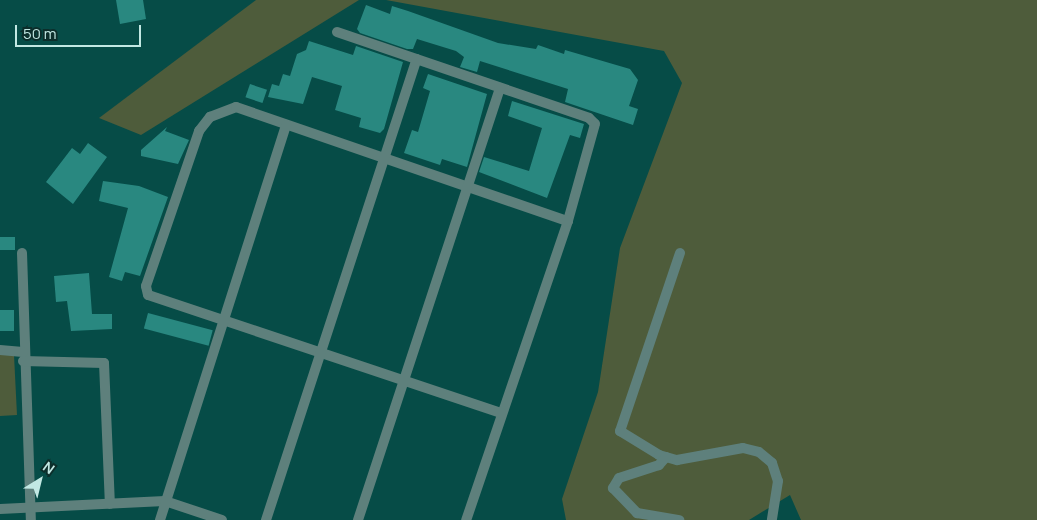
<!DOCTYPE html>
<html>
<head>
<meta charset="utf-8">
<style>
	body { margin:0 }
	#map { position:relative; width:1037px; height:520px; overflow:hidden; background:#064c47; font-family:Manrope,sans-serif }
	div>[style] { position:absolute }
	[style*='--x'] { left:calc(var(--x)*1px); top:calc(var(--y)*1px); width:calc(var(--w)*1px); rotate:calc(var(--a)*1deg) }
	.green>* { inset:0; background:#4e5c3b }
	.building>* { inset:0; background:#298880; transform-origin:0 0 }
	.minor>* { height:10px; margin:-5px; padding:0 5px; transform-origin:5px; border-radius:5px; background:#5e807c }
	span { translate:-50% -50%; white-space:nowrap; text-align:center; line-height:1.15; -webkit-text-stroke:4px #0c2e2b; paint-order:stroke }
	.north { position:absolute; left:15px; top:455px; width:50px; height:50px; -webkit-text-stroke:4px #0c2e2b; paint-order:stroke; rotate:36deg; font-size:14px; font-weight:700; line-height:20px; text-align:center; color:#c2e8e3 }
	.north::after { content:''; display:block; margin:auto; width:18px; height:22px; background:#c2e8e3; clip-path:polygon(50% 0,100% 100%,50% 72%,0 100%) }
	.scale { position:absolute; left:15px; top:25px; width:126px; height:22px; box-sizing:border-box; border:2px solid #c2e8e3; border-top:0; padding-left:6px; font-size:15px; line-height:18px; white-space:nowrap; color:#c2e8e3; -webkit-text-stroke:4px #0c2e2b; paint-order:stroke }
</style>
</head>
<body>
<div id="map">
	<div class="green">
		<i style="clip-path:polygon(256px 0,359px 0,141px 135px,99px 118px)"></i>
		<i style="clip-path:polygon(386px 0,1037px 0,1037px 520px,801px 520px,790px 495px,749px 520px,566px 520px,562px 499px,598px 392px,620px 248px,682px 83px,664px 51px)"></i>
		<i style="clip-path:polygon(0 353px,14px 355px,17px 415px,0 416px)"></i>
	</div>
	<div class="building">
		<i style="clip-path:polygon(116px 0,143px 0,146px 19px,120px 24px)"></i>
		<i style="clip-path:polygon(366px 5px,390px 14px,392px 6px,408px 11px,498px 43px,536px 49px,538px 45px,564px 54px,565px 50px,630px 69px,638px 80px,629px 106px,638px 109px,633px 125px,565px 102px,568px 89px,480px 61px,477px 72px,460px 67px,464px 57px,456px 51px,417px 39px,413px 49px,407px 49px,360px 33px,357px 29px)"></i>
		<i style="clip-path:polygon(309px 41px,353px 55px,356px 46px,403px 62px,384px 129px,380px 133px,359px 127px,361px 118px,335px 110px,342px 86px,312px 77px,303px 104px,268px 97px,272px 84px,279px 86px,283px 74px,290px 76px,297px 54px,306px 50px)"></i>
		<i style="clip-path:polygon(428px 74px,487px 94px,467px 167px,442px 159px,440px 165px,404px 153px,412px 130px,418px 132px,430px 91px,423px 88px)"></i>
		<i style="left:250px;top:84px;width:18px;height:14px;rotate:19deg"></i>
		<i style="clip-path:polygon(512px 101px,584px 124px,580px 138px,570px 135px,547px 198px,479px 172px,484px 157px,529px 171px,542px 128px,508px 116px)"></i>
		<i style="clip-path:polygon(167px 127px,165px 131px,189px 140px,178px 164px,141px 156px,141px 150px)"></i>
		<i style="clip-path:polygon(88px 143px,107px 157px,73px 204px,46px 182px,72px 148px,80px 154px)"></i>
		<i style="clip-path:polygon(103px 181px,139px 186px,168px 197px,140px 276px,125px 272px,122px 281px,109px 277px,128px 208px,99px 201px)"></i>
		<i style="left:0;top:237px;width:15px;height:13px"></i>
		<i style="clip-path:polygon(89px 273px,92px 314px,112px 314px,112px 329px,71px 331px,67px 301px,56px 302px,54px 276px)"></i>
		<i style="left:0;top:310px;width:14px;height:21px"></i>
		<i style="left:148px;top:313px;width:67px;height:16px;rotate:15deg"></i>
	</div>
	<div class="minor">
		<i style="--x:337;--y:32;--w:266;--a:18.8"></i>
		<i style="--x:589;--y:118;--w:8;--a:45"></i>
		<i style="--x:595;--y:124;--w:101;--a:105.6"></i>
		<i style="--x:568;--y:221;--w:316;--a:108.8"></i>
		<i style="--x:22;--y:253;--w:267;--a:88.1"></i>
		<i style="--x:680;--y:253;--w:188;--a:108.6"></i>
		<i style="--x:620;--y:431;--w:46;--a:31.6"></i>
		<i style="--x:659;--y:455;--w:19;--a:16"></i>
		<i style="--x:677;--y:460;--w:67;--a:-10.3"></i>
		<i style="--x:743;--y:448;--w:16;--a:14"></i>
		<i style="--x:759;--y:452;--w:17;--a:40"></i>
		<i style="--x:772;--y:463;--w:19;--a:72"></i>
		<i style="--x:778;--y:481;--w:39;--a:99"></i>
		<i style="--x:0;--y:350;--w:23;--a:5"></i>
		<i style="--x:23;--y:361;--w:81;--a:1.4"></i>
		<i style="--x:104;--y:363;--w:141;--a:87.6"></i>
		<i style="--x:501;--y:413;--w:372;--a:-161.5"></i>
		<i style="--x:148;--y:295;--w:9;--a:-103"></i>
		<i style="--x:146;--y:286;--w:164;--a:-71.1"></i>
		<i style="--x:199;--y:131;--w:18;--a:-52"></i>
		<i style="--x:210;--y:117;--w:28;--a:-21"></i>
		<i style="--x:236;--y:107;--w:351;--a:19"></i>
		<i style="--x:666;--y:457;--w:11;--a:131"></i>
		<i style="--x:659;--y:465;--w:42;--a:162"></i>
		<i style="--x:619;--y:478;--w:12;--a:121"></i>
		<i style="--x:613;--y:488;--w:35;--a:46"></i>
		<i style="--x:637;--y:513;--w:43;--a:9.5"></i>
		<i style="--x:0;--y:509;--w:165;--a:-2.8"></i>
		<i style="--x:165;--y:501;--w:60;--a:18.4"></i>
		<i style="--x:160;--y:520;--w:415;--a:-72.3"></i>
		<i style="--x:266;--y:520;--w:485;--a:-71.9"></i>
		<i style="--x:358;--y:520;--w:455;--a:-71.8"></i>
	</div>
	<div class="north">N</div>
	<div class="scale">50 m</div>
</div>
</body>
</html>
